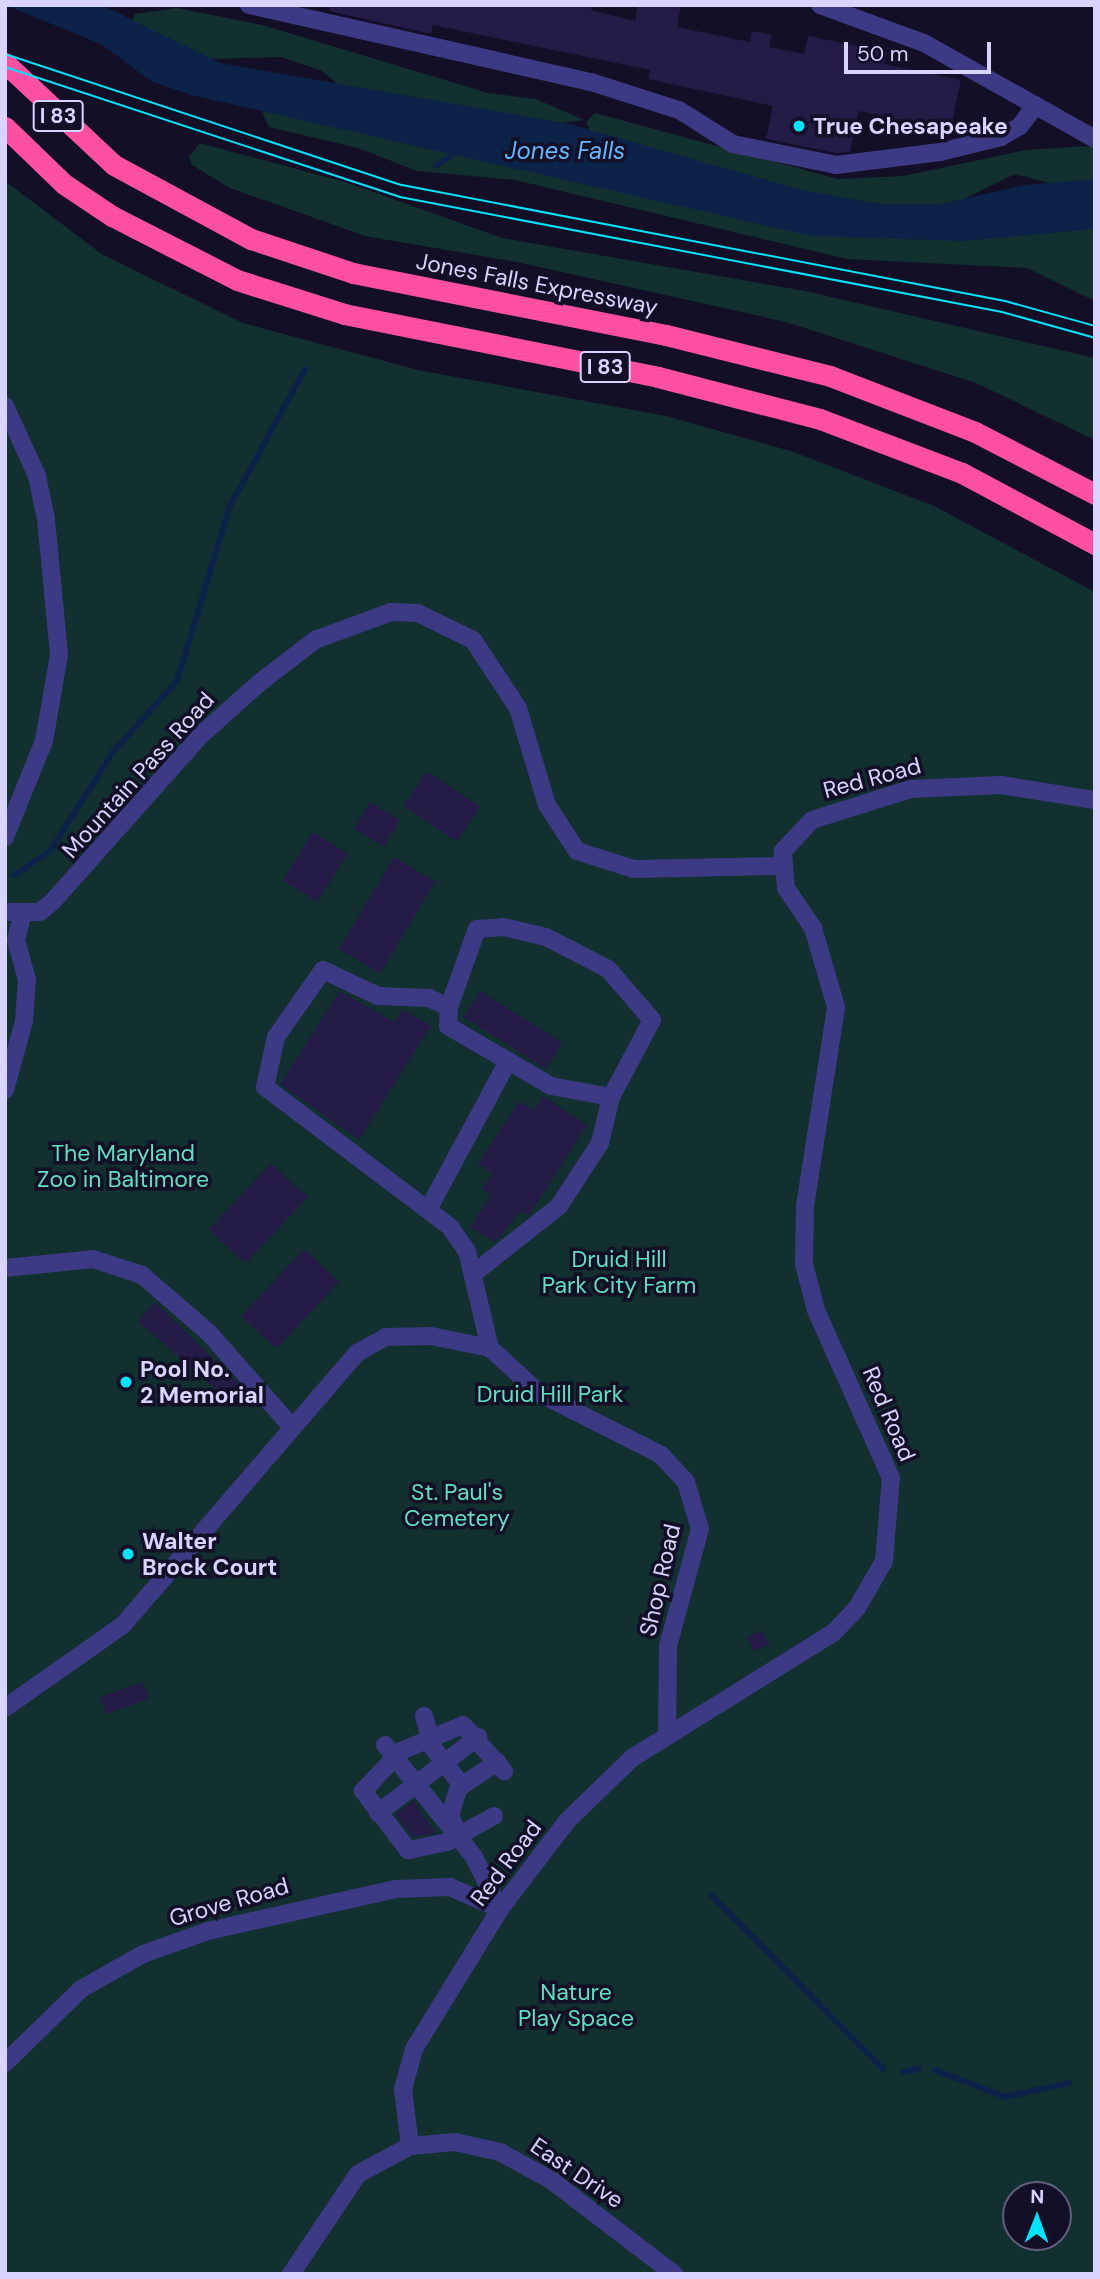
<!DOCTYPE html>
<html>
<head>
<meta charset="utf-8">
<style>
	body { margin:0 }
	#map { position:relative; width:1100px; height:2279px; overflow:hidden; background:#130f26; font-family:"DM Sans",sans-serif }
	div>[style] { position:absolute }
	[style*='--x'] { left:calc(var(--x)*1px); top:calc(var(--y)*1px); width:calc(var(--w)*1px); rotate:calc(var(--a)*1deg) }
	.green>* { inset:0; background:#12302f }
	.water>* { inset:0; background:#0c2248 }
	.stream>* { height:6px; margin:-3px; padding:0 3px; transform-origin:3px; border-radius:3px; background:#0c2248 }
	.building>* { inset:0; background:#241b47; transform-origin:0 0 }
	.minor>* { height:18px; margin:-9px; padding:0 9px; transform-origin:9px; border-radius:9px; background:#3d3a85 }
	.highway>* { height:21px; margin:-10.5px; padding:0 10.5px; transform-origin:10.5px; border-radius:10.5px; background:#ff4fa3 }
	.tram>* { height:2px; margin:-1px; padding:0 1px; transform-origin:1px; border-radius:1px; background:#00e5ff }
	.dots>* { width:19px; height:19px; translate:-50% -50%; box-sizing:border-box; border:4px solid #130f26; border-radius:50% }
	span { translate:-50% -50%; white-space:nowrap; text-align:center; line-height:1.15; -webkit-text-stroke:7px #130f26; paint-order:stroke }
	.shield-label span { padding:2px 5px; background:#130f26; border:2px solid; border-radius:5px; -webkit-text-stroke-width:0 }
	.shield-label { font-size:21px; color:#d9d4ff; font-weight:700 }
	.poi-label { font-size:23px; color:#d9d4ff; font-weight:700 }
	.left { translate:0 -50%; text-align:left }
	.street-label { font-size:23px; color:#d9d4ff }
	.park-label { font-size:23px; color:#5fe0c0 }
	.water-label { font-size:24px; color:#62b6ff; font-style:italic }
	.frame { position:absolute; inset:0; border:7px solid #d9d4ff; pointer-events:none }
	.north { position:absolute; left:1002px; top:2181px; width:70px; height:70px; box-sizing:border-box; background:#130f26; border:2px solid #625e7d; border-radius:50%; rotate:1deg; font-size:19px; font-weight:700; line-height:28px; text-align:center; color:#d9d4ff }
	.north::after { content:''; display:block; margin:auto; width:24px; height:32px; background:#00e5ff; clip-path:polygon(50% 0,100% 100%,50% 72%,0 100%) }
	.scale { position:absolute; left:844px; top:42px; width:147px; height:32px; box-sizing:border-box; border:4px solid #d9d4ff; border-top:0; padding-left:9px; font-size:21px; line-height:24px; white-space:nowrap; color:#d9d4ff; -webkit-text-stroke:5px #130f26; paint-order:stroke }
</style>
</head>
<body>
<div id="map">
	<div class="green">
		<i style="clip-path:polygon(177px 8px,262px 25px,488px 93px,536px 99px,584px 120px,562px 123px,341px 87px,322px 71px,281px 57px,206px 59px,132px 22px,135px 14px)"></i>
		<i style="clip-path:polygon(272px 107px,744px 200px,1095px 213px,1095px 301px,1027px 268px,847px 259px,515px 180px,417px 171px,358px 148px,269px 127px,262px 112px)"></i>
		<i style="clip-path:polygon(595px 113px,838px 179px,903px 176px,1026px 150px,1088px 146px,1095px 148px,1095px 195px,1015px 174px,962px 200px,916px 211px,856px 210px,591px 133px,586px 122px)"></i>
		<i style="clip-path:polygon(200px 143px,348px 183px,502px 238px,805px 291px,1095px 358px,1095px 440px,976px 383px,786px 322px,517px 262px,365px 236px,230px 188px,192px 165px,189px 157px)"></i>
		<i style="clip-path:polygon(evenodd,5px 181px,103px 255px,243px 323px,418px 370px,666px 416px,791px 451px,934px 506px,1095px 592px,1095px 2274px,5px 2274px,5px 181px,1016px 2195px,1058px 2195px,1058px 2237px,1016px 2237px,1016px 2195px)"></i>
	</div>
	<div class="water">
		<i style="clip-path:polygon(5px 5px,102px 5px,220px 63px,570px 124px,802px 190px,881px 204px,941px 204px,1025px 185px,1095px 179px,1095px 229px,964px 241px,812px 236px,191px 95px,151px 81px,101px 44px)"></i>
	</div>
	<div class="stream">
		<i style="--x:436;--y:166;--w:33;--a:-35"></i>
		<i style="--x:14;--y:875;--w:43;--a:-33.7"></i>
		<i style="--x:50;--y:851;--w:117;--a:-57.5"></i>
		<i style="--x:113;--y:752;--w:96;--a:-48"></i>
		<i style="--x:177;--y:681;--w:183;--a:-73.2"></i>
		<i style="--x:230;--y:506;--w:156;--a:-61.3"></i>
		<i style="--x:711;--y:1895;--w:245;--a:45.3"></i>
		<i style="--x:935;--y:2070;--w:75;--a:21.1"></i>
		<i style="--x:1005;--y:2097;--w:66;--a:-12.2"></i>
		<i style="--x:903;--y:2072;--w:16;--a:-11"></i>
	</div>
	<div class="building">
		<i style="clip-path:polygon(330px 5px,592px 5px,591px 10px,635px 21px,638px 5px,681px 5px,677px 27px,750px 42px,752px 31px,772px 35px,769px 47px,804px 54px,808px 36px,887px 52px,884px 64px,961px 80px,950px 130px,859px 111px,850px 152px,836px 153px,766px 139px,773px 106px,648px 79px,650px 70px,433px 25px,431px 34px,329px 11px)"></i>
		<i style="left:427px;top:771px;width:64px;height:42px;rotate:34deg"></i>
		<i style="left:370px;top:802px;width:35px;height:31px;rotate:31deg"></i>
		<i style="left:313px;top:832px;width:41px;height:57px;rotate:32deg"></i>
		<i style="left:394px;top:857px;width:48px;height:107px;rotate:31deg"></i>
		<i style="clip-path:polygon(340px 991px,394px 1022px,403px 1009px,431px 1026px,359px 1140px,280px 1084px)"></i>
		<i style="left:480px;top:991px;width:97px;height:31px;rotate:32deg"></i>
		<i style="clip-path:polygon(543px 1096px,587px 1125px,529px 1215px,521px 1211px,495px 1242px,470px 1227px,491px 1195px,482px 1189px,492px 1173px,478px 1164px,519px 1101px,534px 1110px)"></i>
		<i style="left:271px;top:1163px;width:50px;height:91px;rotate:43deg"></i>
		<i style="left:304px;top:1249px;width:48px;height:92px;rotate:43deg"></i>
		<i style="clip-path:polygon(155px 1302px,240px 1385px,227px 1399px,138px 1321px)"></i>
		<i style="clip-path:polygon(761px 1630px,770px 1644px,755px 1651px,746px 1638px)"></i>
		<i style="left:143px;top:1682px;width:18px;height:45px;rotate:71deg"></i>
		<i style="clip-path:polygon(414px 1800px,421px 1813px,437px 1833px,413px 1837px,395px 1814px)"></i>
	</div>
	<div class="minor">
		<i style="--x:249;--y:5;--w:351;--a:12.7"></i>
		<i style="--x:591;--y:82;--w:92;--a:17.7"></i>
		<i style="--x:679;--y:110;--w:64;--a:32.2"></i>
		<i style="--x:733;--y:144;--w:105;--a:11.5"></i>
		<i style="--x:836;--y:165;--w:105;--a:-7.1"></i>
		<i style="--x:940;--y:152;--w:63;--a:-13.8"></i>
		<i style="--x:1001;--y:137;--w:22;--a:-30"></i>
		<i style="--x:1020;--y:126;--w:26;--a:-53"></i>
		<i style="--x:820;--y:5;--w:111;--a:20.1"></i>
		<i style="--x:924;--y:43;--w:196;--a:29.3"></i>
		<i style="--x:5;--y:406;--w:77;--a:65.4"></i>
		<i style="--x:37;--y:476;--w:44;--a:78.2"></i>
		<i style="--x:46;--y:519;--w:137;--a:84.5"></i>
		<i style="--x:59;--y:655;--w:87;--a:99.9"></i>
		<i style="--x:44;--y:741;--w:104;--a:112.1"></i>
		<i style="--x:5;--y:912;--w:35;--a:0"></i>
		<i style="--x:40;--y:912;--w:17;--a:-40"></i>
		<i style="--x:53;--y:901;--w:221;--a:-48.3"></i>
		<i style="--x:200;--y:736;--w:79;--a:-41.9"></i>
		<i style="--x:259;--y:683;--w:71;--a:-37.5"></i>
		<i style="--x:315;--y:640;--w:81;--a:-20.2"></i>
		<i style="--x:391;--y:612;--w:27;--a:2"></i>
		<i style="--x:418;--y:613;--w:61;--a:26.1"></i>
		<i style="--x:473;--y:640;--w:82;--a:56.5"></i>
		<i style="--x:518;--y:708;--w:101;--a:73.4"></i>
		<i style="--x:547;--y:805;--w:55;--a:56.9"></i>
		<i style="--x:577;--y:851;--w:60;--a:17.5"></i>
		<i style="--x:634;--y:869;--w:145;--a:-1.2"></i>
		<i style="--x:449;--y:1007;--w:83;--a:-70.3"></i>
		<i style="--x:477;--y:929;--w:27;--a:-4"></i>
		<i style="--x:504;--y:927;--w:43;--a:13.4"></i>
		<i style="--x:546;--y:937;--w:70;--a:27.3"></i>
		<i style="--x:608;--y:969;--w:67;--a:49.2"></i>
		<i style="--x:652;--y:1020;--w:87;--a:118"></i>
		<i style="--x:611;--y:1097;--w:61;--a:-169.6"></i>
		<i style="--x:551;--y:1086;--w:119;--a:-149.8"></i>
		<i style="--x:448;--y:1026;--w:19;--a:-87"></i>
		<i style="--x:449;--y:1007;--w:22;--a:-156"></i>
		<i style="--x:429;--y:998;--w:51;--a:-177.8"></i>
		<i style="--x:378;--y:996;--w:61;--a:-154.7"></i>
		<i style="--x:323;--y:970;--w:82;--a:125"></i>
		<i style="--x:276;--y:1037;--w:51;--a:102.4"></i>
		<i style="--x:265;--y:1087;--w:232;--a:37.1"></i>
		<i style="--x:450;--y:1227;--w:29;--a:55"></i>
		<i style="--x:467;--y:1251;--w:100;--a:76.7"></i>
		<i style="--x:5;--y:1090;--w:72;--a:-74.6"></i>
		<i style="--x:24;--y:1021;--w:41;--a:-85.8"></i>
		<i style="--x:27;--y:980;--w:41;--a:-105.4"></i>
		<i style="--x:16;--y:940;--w:25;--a:-76"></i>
		<i style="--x:430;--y:1206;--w:165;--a:-61.7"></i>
		<i style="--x:5;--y:1268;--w:88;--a:-5.8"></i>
		<i style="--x:93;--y:1259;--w:52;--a:18.1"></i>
		<i style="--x:142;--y:1275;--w:89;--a:40.9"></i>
		<i style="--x:209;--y:1333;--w:123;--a:48.6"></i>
		<i style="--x:473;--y:1274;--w:110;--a:-38.3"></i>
		<i style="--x:559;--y:1206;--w:75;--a:-56.9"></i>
		<i style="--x:600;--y:1143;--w:47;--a:-76.6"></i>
		<i style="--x:5;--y:1708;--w:144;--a:-35.1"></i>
		<i style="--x:123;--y:1625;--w:359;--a:-49.3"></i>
		<i style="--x:357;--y:1353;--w:33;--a:-29"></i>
		<i style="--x:386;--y:1337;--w:45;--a:-1.3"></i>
		<i style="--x:431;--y:1336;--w:60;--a:11.5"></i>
		<i style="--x:490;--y:1348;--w:67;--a:42.6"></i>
		<i style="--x:539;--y:1393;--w:137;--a:26.9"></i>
		<i style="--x:661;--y:1455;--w:37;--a:47"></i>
		<i style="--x:686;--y:1482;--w:49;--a:73.4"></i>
		<i style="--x:700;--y:1529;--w:121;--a:105.3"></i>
		<i style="--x:668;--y:1646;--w:90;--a:90.6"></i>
		<i style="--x:424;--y:1716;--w:33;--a:74"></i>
		<i style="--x:433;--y:1748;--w:44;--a:52.4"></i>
		<i style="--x:460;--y:1783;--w:34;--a:107"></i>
		<i style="--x:450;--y:1815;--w:22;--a:68"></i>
		<i style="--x:385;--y:1745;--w:143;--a:51.5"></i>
		<i style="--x:474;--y:1857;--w:55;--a:63.9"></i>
		<i style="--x:460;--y:1787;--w:45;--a:-34"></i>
		<i style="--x:378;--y:1813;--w:126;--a:-37.2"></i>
		<i style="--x:494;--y:1816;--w:54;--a:151"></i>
		<i style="--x:447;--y:1842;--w:40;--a:168"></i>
		<i style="--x:408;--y:1850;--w:74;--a:-127.3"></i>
		<i style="--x:363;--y:1791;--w:55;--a:-46.5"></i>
		<i style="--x:401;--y:1751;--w:67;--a:-22.8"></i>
		<i style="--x:463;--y:1725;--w:62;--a:48.3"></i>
		<i style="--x:5;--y:2063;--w:106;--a:-44.2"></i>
		<i style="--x:81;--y:1989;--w:71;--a:-29.4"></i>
		<i style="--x:143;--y:1954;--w:69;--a:-19.5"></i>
		<i style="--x:208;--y:1931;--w:193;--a:-12.6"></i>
		<i style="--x:396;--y:1889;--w:54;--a:-2.1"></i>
		<i style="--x:450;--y:1887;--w:55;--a:23.7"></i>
		<i style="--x:410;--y:2146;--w:57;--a:-97"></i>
		<i style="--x:403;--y:2089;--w:41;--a:-74.6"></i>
		<i style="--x:414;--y:2049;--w:164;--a:-58.4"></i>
		<i style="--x:500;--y:1909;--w:111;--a:-52.7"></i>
		<i style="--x:567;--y:1821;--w:91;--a:-44.1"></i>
		<i style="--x:632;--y:1758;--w:237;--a:-31.9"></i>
		<i style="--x:833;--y:1633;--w:35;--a:-46"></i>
		<i style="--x:857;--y:1608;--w:54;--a:-60.1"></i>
		<i style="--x:884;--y:1561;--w:83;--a:-85.2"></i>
		<i style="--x:891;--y:1478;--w:184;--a:-114.1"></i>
		<i style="--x:816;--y:1310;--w:48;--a:-104.6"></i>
		<i style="--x:804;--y:1264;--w:58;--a:-89"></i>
		<i style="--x:805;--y:1206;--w:201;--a:-81.1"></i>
		<i style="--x:836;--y:1007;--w:82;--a:-106.2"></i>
		<i style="--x:813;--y:928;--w:48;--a:-124"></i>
		<i style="--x:786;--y:888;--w:37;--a:-95"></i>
		<i style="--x:783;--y:851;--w:42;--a:-46.9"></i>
		<i style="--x:812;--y:820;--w:104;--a:-17.4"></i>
		<i style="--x:911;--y:789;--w:90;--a:-2.5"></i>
		<i style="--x:1001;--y:785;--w:95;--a:9.1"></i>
		<i style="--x:291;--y:2274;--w:120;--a:-56.2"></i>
		<i style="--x:358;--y:2174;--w:59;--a:-28.3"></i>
		<i style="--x:410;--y:2146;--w:45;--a:-5.1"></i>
		<i style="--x:455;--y:2142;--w:46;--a:12.5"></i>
		<i style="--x:500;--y:2152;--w:58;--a:28.8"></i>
		<i style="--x:551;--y:2180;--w:155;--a:37.4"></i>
	</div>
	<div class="highway">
		<i style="--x:5;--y:63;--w:149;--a:43.1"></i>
		<i style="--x:114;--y:165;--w:156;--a:28.4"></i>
		<i style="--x:251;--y:239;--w:108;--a:18.4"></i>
		<i style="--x:353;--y:273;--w:319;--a:11.2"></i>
		<i style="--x:666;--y:335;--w:169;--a:14"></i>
		<i style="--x:830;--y:376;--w:155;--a:21.1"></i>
		<i style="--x:975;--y:432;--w:135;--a:27.3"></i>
		<i style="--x:5;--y:127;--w:82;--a:44"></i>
		<i style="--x:64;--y:184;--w:58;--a:33.7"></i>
		<i style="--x:112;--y:216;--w:140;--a:27.1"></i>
		<i style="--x:237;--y:280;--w:112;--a:17.6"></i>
		<i style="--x:344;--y:314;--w:320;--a:11.3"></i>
		<i style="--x:658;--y:377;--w:167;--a:14.5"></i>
		<i style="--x:820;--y:419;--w:152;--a:20.8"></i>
		<i style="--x:962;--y:473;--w:151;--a:28.1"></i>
	</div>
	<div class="tram">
		<i style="--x:5;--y:54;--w:418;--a:18.3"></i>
		<i style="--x:402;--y:185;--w:614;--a:10.89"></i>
		<i style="--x:1005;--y:301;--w:93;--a:15.5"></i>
		<i style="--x:5;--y:67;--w:416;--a:18.2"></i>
		<i style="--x:400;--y:197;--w:613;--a:10.81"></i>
		<i style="--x:1002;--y:312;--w:97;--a:15.6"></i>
	</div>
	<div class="dots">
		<i style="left:799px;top:126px;background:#00e5ff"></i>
		<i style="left:126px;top:1382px;background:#00e5ff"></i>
		<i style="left:128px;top:1554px;background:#00e5ff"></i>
	</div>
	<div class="shield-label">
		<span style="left:58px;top:116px">I 83</span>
		<span style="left:605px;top:367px">I 83</span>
	</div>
	<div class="poi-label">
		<span class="left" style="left:813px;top:126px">True Chesapeake</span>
		<span class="left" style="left:140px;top:1382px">Pool No.<br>2 Memorial</span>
		<span class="left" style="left:142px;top:1554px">Walter<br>Brock Court</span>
	</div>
	<div class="street-label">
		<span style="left:537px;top:284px;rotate:11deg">Jones Falls Expressway</span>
		<span style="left:138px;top:775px;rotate:-48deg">Mountain Pass Road</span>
		<span style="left:872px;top:778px;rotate:-15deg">Red Road</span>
		<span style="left:889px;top:1414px;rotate:67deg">Red Road</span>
		<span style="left:660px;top:1580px;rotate:-77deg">Shop Road</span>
		<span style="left:506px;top:1863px;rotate:-53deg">Red Road</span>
		<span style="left:229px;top:1902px;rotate:-16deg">Grove Road</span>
		<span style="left:577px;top:2173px;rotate:34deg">East Drive</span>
	</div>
	<div class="park-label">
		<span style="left:123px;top:1166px">The Maryland<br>Zoo in Baltimore</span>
		<span style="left:619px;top:1272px">Druid Hill<br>Park City Farm</span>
		<span style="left:550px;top:1394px">Druid Hill Park</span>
		<span style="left:457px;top:1505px">St. Paul's<br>Cemetery</span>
		<span style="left:576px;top:2005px">Nature<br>Play Space</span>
	</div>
	<div class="water-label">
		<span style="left:565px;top:151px">Jones Falls</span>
	</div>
	<div class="frame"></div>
	<div class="north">N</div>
	<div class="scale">50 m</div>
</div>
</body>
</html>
